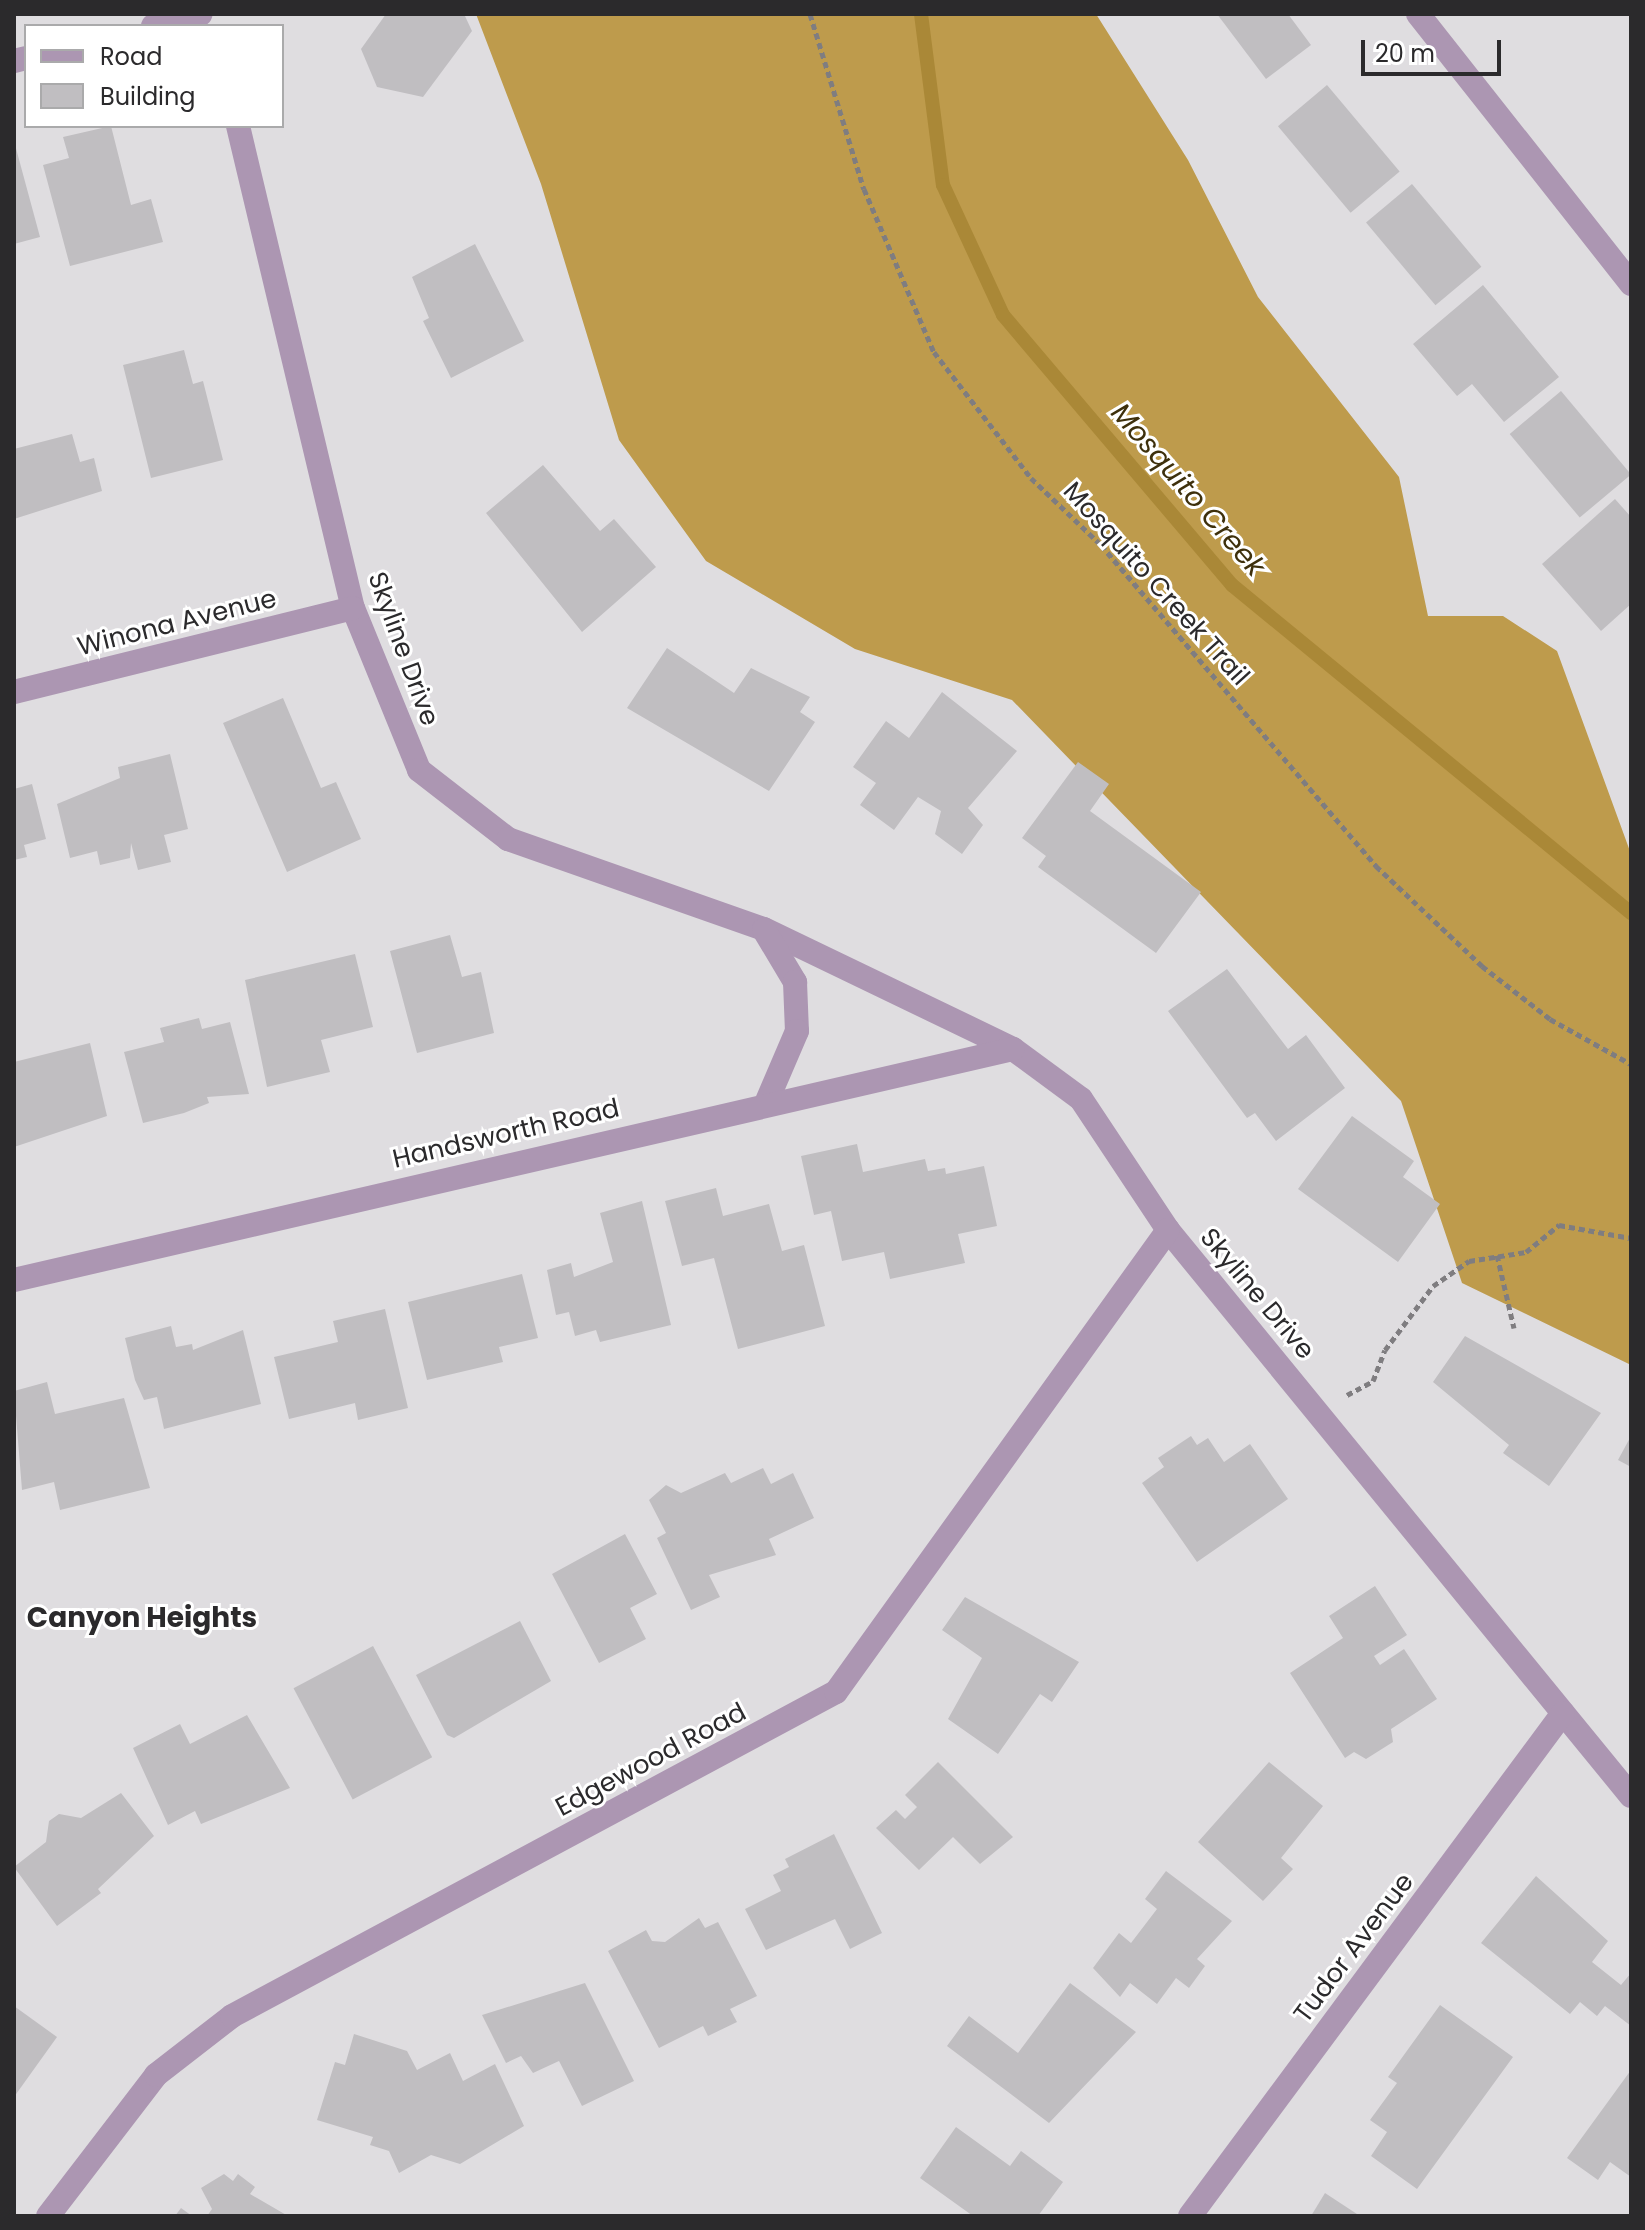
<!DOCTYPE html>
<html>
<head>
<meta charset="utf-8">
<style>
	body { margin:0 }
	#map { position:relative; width:1645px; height:2230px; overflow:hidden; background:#dfdde0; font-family:Poppins,sans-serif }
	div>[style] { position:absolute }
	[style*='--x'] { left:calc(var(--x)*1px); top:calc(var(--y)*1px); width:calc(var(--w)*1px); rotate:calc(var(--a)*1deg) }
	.forest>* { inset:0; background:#be9b4c }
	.stream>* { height:14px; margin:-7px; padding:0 7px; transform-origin:7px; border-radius:7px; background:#aa8837 }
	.building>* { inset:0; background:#c0bec1; transform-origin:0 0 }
	.path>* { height:5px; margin-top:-2.5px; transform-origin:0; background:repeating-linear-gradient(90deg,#7f7d80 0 6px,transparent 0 10px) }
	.minor>* { height:24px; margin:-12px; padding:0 12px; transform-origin:12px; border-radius:12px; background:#ac96b2 }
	span { translate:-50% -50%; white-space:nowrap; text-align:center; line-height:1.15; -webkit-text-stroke:6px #fff; paint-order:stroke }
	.street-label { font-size:26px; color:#2b2a2c }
	.water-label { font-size:28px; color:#3e300c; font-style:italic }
	.neighbourhood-label { font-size:28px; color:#2b2a2c; font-weight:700 }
	.frame { position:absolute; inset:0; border:16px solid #2b2a2c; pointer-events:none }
	.legend { position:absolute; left:24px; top:24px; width:260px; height:104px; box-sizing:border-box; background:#fff; border:2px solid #aaaaab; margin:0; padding:10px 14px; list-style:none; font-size:24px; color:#2b2a2c }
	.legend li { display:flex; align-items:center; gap:16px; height:40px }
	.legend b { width:40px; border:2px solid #aaaaab }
	.scale { position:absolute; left:1361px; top:40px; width:140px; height:36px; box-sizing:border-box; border:4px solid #2b2a2c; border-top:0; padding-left:10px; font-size:24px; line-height:28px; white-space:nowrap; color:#2b2a2c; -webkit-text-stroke:6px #fff; paint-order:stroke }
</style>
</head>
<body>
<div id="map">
	<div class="forest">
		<i style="clip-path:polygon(476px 14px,1096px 14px,1188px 160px,1258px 297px,1399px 477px,1428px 616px,1503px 616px,1557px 651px,1631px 854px,1631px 1365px,1462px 1283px,1401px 1101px,1012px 700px,855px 649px,706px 561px,619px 440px,541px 184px)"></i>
	</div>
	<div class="stream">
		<i style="--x:921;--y:14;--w:172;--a:82.7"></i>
		<i style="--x:943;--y:185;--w:143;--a:65.2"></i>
		<i style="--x:1003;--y:315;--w:354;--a:49.7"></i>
		<i style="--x:1232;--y:585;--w:517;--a:39.42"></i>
	</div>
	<div class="building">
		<i style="clip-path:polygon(386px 14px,464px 14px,472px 31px,423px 97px,377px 87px,361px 49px)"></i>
		<i style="clip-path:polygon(1217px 14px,1288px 14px,1311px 45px,1266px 79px)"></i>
		<i style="left:1327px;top:85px;width:113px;height:64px;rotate:50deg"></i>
		<i style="clip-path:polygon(111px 126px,131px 205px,151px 199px,163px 242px,70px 266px,43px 165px,69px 158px,63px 137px)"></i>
		<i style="clip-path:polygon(14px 141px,40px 237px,14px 244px)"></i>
		<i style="left:1412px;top:184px;width:108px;height:60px;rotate:50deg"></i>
		<i style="clip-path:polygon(475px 244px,524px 341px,451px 378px,423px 321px,429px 318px,412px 277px)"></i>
		<i style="clip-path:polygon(1483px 285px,1559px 377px,1504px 422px,1472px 384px,1457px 396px,1413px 344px)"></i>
		<i style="clip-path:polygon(184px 350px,193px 384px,203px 381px,223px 460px,151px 478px,123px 365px)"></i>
		<i style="left:1561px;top:391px;width:109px;height:67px;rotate:50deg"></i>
		<i style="clip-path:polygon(72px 434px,80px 462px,94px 458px,102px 491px,14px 519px,14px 449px)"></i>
		<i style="clip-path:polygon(543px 465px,600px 531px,614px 519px,656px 567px,582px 632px,486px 513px)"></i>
		<i style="clip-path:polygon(1615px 499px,1631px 517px,1631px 604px,1601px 631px,1542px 564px)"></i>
		<i style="clip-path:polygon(667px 648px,734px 693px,751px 668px,810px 697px,800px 712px,815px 722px,769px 791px,627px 708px)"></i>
		<i style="clip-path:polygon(942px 692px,1017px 751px,968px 808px,983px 825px,962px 854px,935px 834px,941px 811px,918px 797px,894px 830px,860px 805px,876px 783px,853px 767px,886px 721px,909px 738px)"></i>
		<i style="clip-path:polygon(283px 698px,321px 788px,336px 782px,361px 839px,287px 872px,223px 723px)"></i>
		<i style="clip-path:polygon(170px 754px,188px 829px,164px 835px,171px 862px,138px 870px,131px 843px,130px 858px,100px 865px,97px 851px,70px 858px,57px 804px,120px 778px,118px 767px)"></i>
		<i style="clip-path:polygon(1078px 762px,1109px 784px,1090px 811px,1201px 892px,1156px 953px,1038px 867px,1046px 856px,1022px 838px)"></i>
		<i style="clip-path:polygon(32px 784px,46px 839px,24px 845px,27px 857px,14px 860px,14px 789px)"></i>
		<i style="clip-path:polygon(450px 935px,462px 977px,481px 972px,494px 1033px,417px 1053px,390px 951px)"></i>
		<i style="clip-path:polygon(355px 954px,373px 1027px,321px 1040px,330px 1072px,267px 1087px,245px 980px)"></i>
		<i style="clip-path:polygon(1227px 969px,1288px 1049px,1306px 1035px,1345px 1088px,1276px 1141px,1255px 1113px,1247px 1118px,1168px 1011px)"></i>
		<i style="clip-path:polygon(199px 1018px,202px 1029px,230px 1022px,249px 1094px,207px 1097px,209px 1103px,184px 1113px,143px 1123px,124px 1052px,164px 1042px,160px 1028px)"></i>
		<i style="clip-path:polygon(90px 1043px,107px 1116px,14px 1147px,14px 1062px)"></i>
		<i style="clip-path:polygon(1352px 1116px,1414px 1161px,1403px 1177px,1440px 1204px,1398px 1262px,1298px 1189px)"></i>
		<i style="clip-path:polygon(857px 1144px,863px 1172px,925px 1159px,928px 1171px,945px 1168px,946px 1174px,984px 1166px,997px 1226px,958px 1234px,965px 1263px,890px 1279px,884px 1252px,842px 1261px,831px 1211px,814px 1215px,801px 1156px)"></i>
		<i style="clip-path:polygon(716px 1188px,723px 1216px,769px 1204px,782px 1251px,804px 1245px,825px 1326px,738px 1349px,714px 1258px,682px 1266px,665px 1201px)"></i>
		<i style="clip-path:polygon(642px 1201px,671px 1325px,600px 1342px,596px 1330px,575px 1336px,569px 1312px,556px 1315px,547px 1270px,571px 1263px,574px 1277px,613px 1262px,600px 1213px)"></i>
		<i style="clip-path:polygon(522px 1274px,538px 1338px,499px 1347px,503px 1362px,427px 1380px,408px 1302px)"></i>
		<i style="clip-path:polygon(385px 1309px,408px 1408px,358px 1420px,355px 1403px,289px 1419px,274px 1357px,338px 1342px,333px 1321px)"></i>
		<i style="clip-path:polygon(171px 1326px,176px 1347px,192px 1344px,193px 1350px,243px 1330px,261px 1404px,164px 1429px,157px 1397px,144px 1400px,135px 1380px,125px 1338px)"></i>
		<i style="clip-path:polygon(1465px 1336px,1601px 1413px,1549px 1486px,1503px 1453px,1509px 1445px,1433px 1382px)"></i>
		<i style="clip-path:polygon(47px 1382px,55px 1414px,124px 1398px,150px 1488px,60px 1510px,54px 1482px,22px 1490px,14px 1391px)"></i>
		<i style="clip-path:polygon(1191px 1436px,1197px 1445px,1208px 1438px,1224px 1462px,1250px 1444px,1288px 1499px,1197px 1562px,1142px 1483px,1164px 1467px,1158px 1458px)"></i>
		<i style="clip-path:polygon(1631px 1436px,1631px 1467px,1618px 1460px)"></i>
		<i style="clip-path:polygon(763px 1468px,771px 1484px,793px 1473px,814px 1518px,769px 1539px,776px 1555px,709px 1575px,720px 1597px,691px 1610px,657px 1538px,666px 1533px,649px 1500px,666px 1485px,681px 1493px,725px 1473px,731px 1483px)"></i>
		<i style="clip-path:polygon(625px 1534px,657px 1594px,630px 1608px,646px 1639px,599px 1663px,552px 1574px)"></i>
		<i style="clip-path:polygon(1375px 1586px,1407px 1635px,1374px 1656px,1380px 1665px,1404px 1649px,1437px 1699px,1391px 1729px,1393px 1742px,1366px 1759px,1354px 1752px,1345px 1758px,1290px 1673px,1343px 1638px,1329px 1616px)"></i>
		<i style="clip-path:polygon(965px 1597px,1079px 1662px,1052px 1702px,1040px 1694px,998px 1754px,948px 1719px,982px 1658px,942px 1630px)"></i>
		<i style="clip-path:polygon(520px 1621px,551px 1681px,454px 1738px,447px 1735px,416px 1675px)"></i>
		<i style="left:373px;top:1646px;width:126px;height:90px;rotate:62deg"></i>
		<i style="clip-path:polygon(247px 1715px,290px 1788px,201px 1824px,195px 1811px,168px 1825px,133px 1748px,180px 1724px,190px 1744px)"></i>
		<i style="clip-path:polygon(938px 1762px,1013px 1837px,980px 1864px,953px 1837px,919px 1870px,876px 1828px,896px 1810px,905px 1819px,917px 1807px,905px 1795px)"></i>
		<i style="clip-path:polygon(1269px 1762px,1323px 1806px,1281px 1858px,1293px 1869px,1263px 1901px,1198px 1842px)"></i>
		<i style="clip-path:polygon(121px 1793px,154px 1836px,98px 1889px,101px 1893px,57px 1926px,14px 1867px,46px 1842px,49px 1821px,59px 1814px,81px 1818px)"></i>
		<i style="clip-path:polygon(834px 1834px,882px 1933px,850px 1949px,835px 1919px,766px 1950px,745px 1909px,781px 1891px,773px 1875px,789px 1867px,785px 1859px)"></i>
		<i style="clip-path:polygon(1166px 1871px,1232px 1921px,1197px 1959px,1205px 1966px,1189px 1988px,1176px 1978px,1157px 2004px,1130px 1983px,1120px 1997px,1093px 1968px,1119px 1933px,1131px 1943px,1157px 1909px,1145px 1899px)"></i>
		<i style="clip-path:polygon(1536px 1876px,1608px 1941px,1592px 1962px,1621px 1985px,1631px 1973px,1631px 2026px,1605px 2006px,1597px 2016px,1580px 2002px,1570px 2014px,1481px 1943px)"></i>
		<i style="clip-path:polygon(699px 1918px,705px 1928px,718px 1922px,757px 1996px,730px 2009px,737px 2022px,708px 2036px,703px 2026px,659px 2048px,608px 1951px,646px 1930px,652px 1941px,665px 1942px)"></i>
		<i style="clip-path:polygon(585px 1983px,634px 2081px,582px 2106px,559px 2061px,533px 2073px,521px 2056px,506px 2063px,482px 2015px)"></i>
		<i style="clip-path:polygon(1070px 1983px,1136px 2032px,1049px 2123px,947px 2046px,969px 2016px,1018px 2053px)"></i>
		<i style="clip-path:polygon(1440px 2005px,1513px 2057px,1417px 2189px,1371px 2156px,1387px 2132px,1370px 2120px,1397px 2083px,1388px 2077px)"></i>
		<i style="clip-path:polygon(14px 2006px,57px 2037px,14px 2097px)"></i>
		<i style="clip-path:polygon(354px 2034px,407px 2051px,417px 2070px,450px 2053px,463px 2081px,495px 2064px,524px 2126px,460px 2164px,431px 2155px,399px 2173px,389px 2151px,370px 2145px,373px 2137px,317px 2120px,335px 2062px,345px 2065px)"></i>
		<i style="clip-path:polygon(1631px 2070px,1631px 2177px,1610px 2162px,1598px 2180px,1567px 2158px)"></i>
		<i style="clip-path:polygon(956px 2127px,1010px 2166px,1021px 2151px,1063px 2182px,1038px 2216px,973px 2216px,920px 2178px)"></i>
		<i style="clip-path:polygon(224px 2174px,233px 2181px,238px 2174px,255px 2187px,250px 2194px,288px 2216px,207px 2216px,212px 2209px,201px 2188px)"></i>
		<i style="clip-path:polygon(1325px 2193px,1360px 2216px,1311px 2216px)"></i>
		<i style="clip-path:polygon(181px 2208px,192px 2216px,175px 2216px)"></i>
	</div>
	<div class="path">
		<i style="--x:810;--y:14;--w:183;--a:72.9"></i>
		<i style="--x:864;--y:189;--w:177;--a:66.8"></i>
		<i style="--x:934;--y:352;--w:159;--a:52.4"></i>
		<i style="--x:1031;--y:478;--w:97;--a:43.7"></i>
		<i style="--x:1101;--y:545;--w:423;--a:49.4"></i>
		<i style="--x:1376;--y:866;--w:146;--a:43.3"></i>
		<i style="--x:1482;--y:966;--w:86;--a:37.9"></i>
		<i style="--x:1550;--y:1019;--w:93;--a:29.1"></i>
		<i style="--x:1497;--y:1255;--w:75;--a:76.9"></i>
		<i style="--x:1347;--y:1395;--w:30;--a:-28"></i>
		<i style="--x:1373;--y:1381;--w:33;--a:-69"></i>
		<i style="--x:1385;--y:1350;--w:80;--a:-53.1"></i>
		<i style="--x:1433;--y:1286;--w:44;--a:-34.8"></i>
		<i style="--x:1469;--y:1261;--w:58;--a:-9"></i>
		<i style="--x:1526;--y:1252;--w:43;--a:-39.3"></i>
		<i style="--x:1559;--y:1225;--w:73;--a:10.2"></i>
	</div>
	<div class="minor">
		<i style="--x:1418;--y:14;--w:344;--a:51.7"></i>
		<i style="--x:153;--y:26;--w:49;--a:-14"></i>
		<i style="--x:14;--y:61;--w:12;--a:-14"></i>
		<i style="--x:238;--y:126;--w:496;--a:76.6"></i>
		<i style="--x:353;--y:608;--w:175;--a:67.8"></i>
		<i style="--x:419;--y:770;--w:113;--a:37.8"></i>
		<i style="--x:508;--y:839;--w:271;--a:19.4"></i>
		<i style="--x:764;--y:929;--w:276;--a:25.7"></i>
		<i style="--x:1013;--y:1049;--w:84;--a:36.3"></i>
		<i style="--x:1081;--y:1099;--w:157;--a:56.4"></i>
		<i style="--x:1168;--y:1230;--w:731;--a:50.72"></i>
		<i style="--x:14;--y:692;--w:349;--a:-13.9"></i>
		<i style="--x:764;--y:930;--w:61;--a:59.2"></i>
		<i style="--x:795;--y:982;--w:49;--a:87.7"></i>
		<i style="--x:797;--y:1031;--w:76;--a:113.2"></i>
		<i style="--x:14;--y:1280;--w:1025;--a:-13.02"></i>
		<i style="--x:48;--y:2216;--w:178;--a:-52.5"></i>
		<i style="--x:156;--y:2075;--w:96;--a:-37.8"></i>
		<i style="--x:232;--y:2016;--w:685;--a:-28.21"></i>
		<i style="--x:836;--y:1692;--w:569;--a:-54.3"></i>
		<i style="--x:1190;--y:2216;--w:626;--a:-53.44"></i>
	</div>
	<div class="street-label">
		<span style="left:1156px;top:584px;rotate:48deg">Mosquito Creek Trail</span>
		<span style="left:177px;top:623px;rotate:-14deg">Winona Avenue</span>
		<span style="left:403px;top:649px;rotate:70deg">Skyline Drive</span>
		<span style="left:506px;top:1134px;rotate:-13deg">Handsworth Road</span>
		<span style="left:1257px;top:1294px;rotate:50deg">Skyline Drive</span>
		<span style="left:651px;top:1760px;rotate:-28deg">Edgewood Road</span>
		<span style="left:1354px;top:1948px;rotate:-53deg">Tudor Avenue</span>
	</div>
	<div class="water-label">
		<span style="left:1188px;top:490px;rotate:49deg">Mosquito Creek</span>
	</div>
	<div class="neighbourhood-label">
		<span style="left:142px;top:1618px">Canyon Heights</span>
	</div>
	<div class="frame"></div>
	<ul class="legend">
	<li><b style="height:10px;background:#ac96b2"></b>Road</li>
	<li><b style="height:22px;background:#c0bec1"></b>Building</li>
	</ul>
	<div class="scale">20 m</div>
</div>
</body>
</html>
